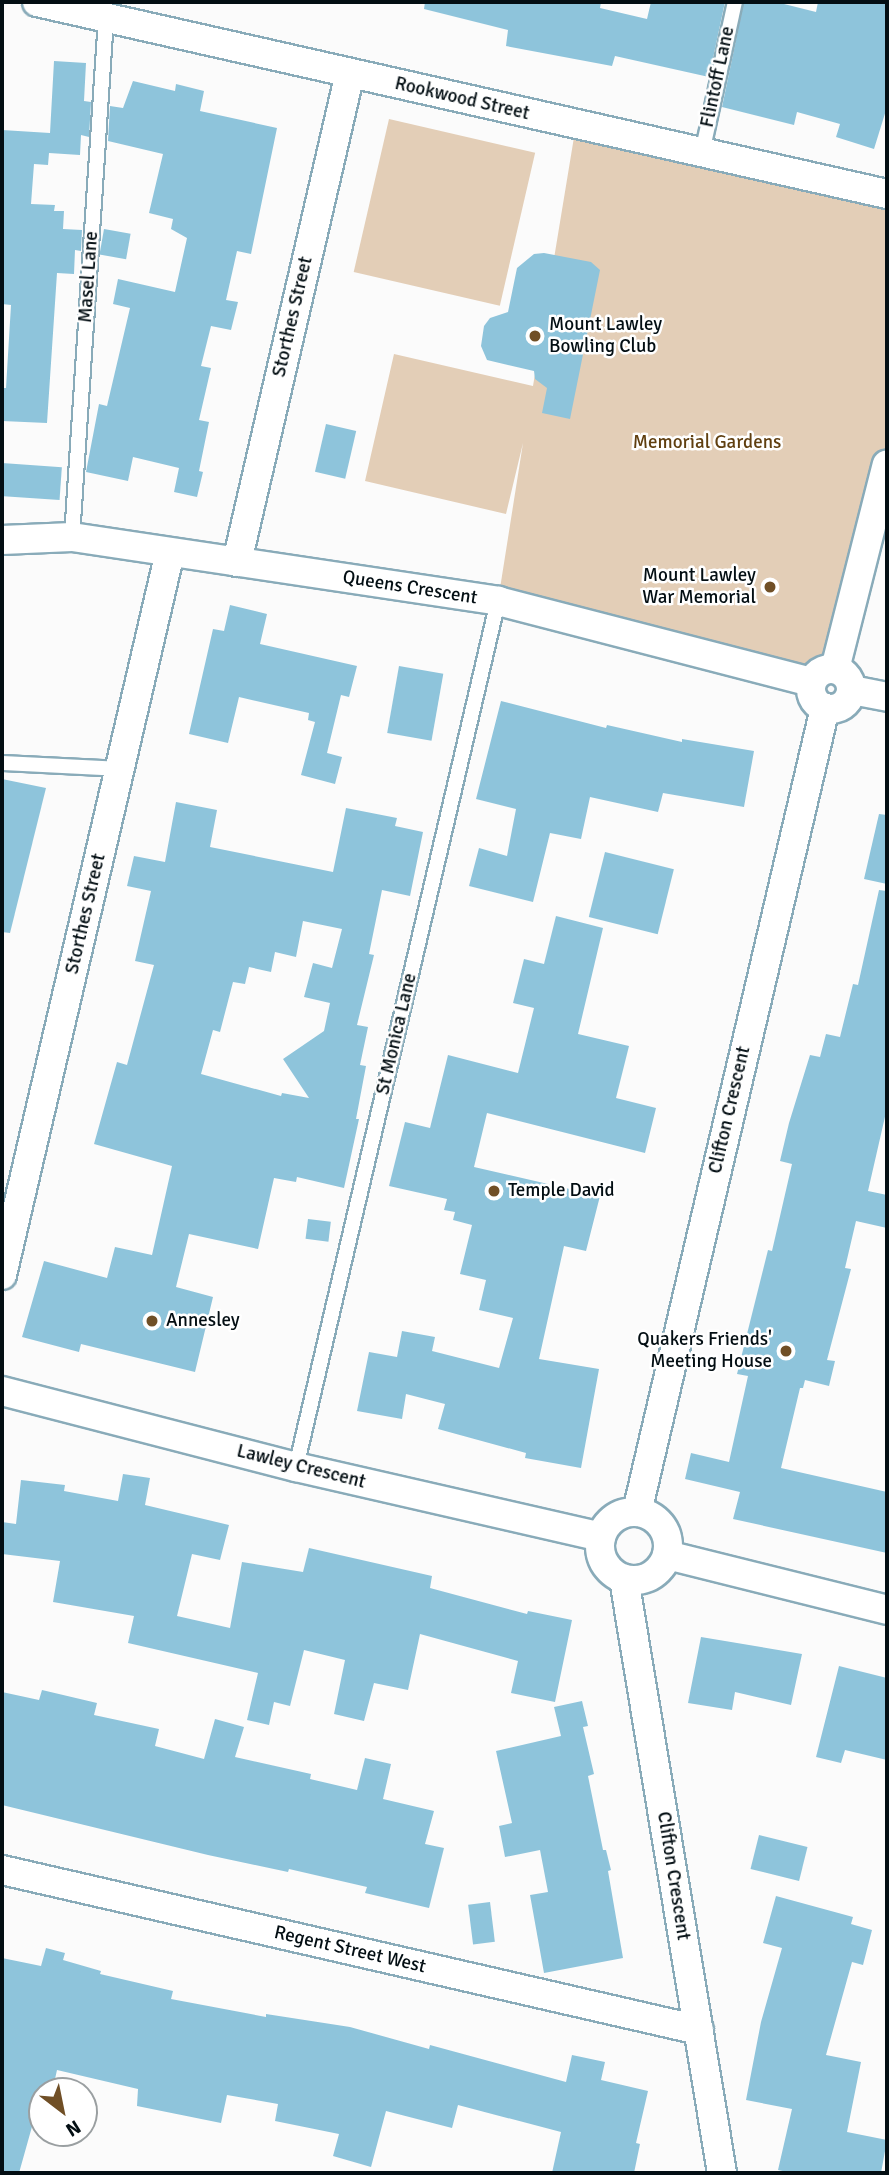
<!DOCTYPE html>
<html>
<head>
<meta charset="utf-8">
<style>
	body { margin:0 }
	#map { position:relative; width:889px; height:2175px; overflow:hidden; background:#fbfbfb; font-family:Signika,sans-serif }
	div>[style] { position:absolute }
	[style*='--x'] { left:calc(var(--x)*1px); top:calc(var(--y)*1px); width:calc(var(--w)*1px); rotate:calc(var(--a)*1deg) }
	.green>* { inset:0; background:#e3ceb7; transform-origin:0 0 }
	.building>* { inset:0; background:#8ec4db; transform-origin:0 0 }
	.roads { filter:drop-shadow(2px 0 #89abb9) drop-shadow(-2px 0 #89abb9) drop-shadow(0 2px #89abb9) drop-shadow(0 -2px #89abb9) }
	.service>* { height:14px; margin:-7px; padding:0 7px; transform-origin:7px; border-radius:7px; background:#fff }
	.minor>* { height:28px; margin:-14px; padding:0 14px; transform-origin:14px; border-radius:14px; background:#fff }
	.minor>.ring { margin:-14px; padding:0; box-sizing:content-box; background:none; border:28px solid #fff; border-radius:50% }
	.dots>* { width:19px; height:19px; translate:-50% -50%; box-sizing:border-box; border:4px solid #fff; border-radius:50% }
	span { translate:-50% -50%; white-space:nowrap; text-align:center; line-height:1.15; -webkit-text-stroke:5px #fff; paint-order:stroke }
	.street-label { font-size:19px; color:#030e13 }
	.poi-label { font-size:19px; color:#030e13 }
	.left { translate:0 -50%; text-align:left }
	.right { translate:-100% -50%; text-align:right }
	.park-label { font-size:19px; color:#603f10 }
	.frame { position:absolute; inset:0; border:4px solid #030e13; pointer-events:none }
	.north { position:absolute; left:28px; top:2077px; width:70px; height:70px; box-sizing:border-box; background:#fff; border:2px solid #9a9fa1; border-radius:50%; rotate:148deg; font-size:19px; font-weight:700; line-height:28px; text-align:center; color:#030e13 }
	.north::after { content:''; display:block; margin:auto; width:24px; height:32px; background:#704f26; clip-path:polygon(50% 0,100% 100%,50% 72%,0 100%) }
</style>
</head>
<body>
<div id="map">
	<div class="green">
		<i style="left:389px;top:119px;width:150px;height:157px;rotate:13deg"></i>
		<i style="clip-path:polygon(576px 125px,887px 194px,887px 467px,832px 685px,498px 601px,523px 443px,506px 514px,365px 481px,394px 354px,533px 386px)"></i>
	</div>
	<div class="building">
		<i style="clip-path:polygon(425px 2px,601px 2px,600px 8px,647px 19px,651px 2px,725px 2px,709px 77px,615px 56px,612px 66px,506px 46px,508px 30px,424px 9px)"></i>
		<i style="clip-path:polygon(744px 2px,776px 2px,816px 12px,818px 2px,887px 2px,887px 107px,874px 149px,836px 137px,840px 124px,797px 112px,794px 125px,722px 107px)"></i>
		<i style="clip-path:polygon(54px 61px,86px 63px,84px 101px,91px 102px,89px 137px,81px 135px,80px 155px,49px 153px,48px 165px,34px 164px,31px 204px,55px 205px,54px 211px,64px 211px,63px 229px,82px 230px,81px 251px,75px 250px,74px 274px,57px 273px,47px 423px,2px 421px,2px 388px,6px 388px,11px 305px,2px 304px,2px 130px,50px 133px)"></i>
		<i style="clip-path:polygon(133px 81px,175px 91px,176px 84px,204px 91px,200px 111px,277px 128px,251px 254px,237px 251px,226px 300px,238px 302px,231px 330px,211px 326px,201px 366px,211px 368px,199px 420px,209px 422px,199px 471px,203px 472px,197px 497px,174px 492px,179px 468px,133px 457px,128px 481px,86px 472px,99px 404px,107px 406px,130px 308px,113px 304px,118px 279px,175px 292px,187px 238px,171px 229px,173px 219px,149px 213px,163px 154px,108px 141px,110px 106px,123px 108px)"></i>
		<i style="left:104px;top:229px;width:27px;height:26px;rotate:10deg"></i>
		<i style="clip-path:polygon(544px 253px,591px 262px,600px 270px,570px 419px,542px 413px,547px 388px,535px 379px,534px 371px,487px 360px,481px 346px,484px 326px,490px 318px,508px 312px,517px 268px,534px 254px)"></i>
		<i style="left:326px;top:424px;width:31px;height:49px;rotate:13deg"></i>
		<i style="left:2px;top:463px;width:60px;height:33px;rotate:4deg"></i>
		<i style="clip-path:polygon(230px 605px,267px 614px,260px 644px,357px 666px,349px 697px,341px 695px,327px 753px,342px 757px,335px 784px,301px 775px,315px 722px,308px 720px,309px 713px,239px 697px,228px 743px,189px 734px,213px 629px,224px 631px)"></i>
		<i style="left:399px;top:666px;width:45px;height:68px;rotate:10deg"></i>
		<i style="clip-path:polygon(501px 701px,606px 728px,607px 725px,682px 742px,682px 739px,754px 751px,744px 807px,663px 793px,658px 812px,590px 797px,581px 839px,550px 833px,533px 902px,469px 886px,479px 848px,507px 856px,516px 809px,476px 799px)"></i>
		<i style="clip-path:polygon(2px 779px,46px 788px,10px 933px,2px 932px)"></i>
		<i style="clip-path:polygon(evenodd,176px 802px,217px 810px,210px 847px,333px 872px,346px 808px,397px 818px,395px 826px,423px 832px,410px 896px,382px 890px,369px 954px,374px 955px,357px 1025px,368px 1027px,360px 1065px,366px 1066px,356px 1119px,359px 1119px,344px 1188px,297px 1177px,296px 1182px,274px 1178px,258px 1249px,189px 1234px,176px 1287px,213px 1297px,195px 1372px,81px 1344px,79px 1352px,22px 1337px,44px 1261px,107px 1278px,115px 1247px,152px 1255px,172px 1166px,94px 1144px,117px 1062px,127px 1065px,154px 965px,135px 961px,151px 891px,127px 886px,134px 856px,165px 862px,176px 802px,303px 921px,342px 929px,332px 968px,313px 963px,304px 997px,330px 1003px,324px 1031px,283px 1059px,309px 1098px,282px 1093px,281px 1096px,201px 1074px,213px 1030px,220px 1032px,233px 982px,245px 984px,249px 967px,271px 972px,275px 952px,296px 957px,303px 921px)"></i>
		<i style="clip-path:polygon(879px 814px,887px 815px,887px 884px,864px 879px)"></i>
		<i style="left:605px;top:852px;width:71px;height:67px;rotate:14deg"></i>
		<i style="clip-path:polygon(879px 890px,887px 891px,887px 1108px,868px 1191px,887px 1195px,887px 1228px,856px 1221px,845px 1268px,851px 1269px,827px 1360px,835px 1361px,829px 1386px,805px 1380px,803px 1388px,800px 1388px,781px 1468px,887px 1492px,887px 1553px,733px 1519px,740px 1492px,685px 1479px,691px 1453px,729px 1462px,748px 1376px,737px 1374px,768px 1250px,772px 1251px,792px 1164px,780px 1161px,789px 1123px,810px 1055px,820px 1057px,826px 1034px,840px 1037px,853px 984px,858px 985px)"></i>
		<i style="clip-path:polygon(556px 916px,603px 928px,578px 1034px,629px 1046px,616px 1098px,656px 1108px,645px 1153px,487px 1113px,474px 1167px,600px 1196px,586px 1251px,564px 1246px,539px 1359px,599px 1369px,581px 1468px,525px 1458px,526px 1453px,438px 1429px,445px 1404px,406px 1394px,402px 1419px,357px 1411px,369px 1352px,397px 1357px,402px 1331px,435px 1337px,432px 1351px,499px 1368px,513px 1318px,479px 1310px,486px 1280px,460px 1274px,472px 1225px,453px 1220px,455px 1212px,444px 1210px,447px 1199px,389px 1186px,405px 1122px,430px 1128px,448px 1055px,518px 1073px,534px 1008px,513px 1003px,524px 959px,544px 964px)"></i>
		<i style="left:308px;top:1219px;width:23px;height:20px;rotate:7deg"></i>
		<i style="clip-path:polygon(123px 1474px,150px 1478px,145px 1505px,229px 1525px,220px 1560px,192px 1554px,177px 1616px,230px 1628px,242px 1562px,303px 1572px,309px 1548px,432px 1576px,430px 1588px,527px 1614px,528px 1611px,572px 1620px,555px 1702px,511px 1693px,518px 1661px,420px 1634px,408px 1690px,374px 1683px,364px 1721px,334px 1714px,345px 1660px,304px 1650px,290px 1706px,274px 1702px,269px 1725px,247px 1720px,258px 1673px,128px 1643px,134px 1616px,53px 1602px,60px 1561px,2px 1554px,2px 1522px,16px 1524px,21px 1480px,65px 1485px,64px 1491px,118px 1501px)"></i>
		<i style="clip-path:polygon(701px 1637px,802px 1654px,791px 1705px,735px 1692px,732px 1710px,688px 1703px)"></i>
		<i style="clip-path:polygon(839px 1666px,887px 1678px,887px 1760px,845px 1750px,841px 1763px,816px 1757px)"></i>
		<i style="clip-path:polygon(42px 1690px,97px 1703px,94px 1715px,159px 1729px,155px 1746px,204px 1759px,215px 1719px,244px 1727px,235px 1757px,311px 1774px,310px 1779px,357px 1790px,365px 1758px,391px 1764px,383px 1799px,434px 1811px,425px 1844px,444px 1848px,429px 1908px,365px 1893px,367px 1887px,289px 1869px,288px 1872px,208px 1855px,2px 1805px,2px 1692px,39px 1700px)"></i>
		<i style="clip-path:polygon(582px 1701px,588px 1726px,583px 1727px,594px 1774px,588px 1776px,603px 1850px,606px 1850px,611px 1870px,608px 1871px,623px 1958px,544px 1973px,530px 1895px,548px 1892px,540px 1850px,505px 1857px,499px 1826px,512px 1823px,496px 1751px,561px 1736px,554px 1707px)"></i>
		<i style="left:759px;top:1835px;width:50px;height:35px;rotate:14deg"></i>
		<i style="clip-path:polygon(776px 1896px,853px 1917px,851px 1924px,872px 1930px,863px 1965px,852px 1962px,826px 2055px,861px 2062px,847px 2132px,887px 2140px,881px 2173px,792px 2173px,778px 2170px,792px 2109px,746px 2100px,761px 2022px,782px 1948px,763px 1943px)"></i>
		<i style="left:490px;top:1902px;width:40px;height:22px;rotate:83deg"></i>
		<i style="clip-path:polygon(46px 1948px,65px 1953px,63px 1960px,101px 1971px,100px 1974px,173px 1991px,171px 1999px,266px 2017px,266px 2014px,350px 2027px,429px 2049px,430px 2045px,566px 2082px,572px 2055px,605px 2062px,601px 2080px,648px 2091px,636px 2143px,640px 2144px,634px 2173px,552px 2173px,561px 2132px,458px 2105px,452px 2128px,386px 2111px,371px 2167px,333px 2156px,339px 2134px,275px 2121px,278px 2104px,227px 2095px,221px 2123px,137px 2106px,138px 2089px,57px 2070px,53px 2088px,45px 2086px,42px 2091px,19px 2173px,2px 2173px,2px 1958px,41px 1966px)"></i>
	</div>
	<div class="roads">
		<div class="service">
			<i style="--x:702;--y:153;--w:155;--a:-77.7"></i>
			<i style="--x:72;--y:537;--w:520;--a:-86.25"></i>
			<i style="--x:2;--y:763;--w:118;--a:2.9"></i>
			<i style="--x:296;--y:1467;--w:889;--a:-76.87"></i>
		</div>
		<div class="minor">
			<i style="--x:37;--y:2;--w:871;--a:12.73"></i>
			<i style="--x:2;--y:540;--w:70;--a:-2.5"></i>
			<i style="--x:72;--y:537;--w:431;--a:8.5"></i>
			<i style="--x:498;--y:601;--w:324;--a:14.5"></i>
			<i style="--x:237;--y:562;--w:502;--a:-76.99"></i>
			<i class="ring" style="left:811px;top:669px;width:12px;height:12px"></i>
			<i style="--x:835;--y:669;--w:211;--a:-75.8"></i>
			<i style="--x:852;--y:690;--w:36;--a:11"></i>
			<i style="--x:2;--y:1275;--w:742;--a:-76.92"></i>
			<i style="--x:2;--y:1391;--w:304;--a:14.5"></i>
			<i style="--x:296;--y:1467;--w:313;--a:12.9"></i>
			<i style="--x:637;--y:1512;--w:826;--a:-76.84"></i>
			<i class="ring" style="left:600px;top:1512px;width:40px;height:40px"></i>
			<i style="--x:667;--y:1555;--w:227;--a:14"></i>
			<i style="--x:624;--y:1579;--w:602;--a:80.63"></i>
			<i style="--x:2;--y:1870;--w:715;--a:12.93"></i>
		</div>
	</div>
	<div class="dots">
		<i style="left:535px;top:336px;background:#704f26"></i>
		<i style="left:770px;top:587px;background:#704f26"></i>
		<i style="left:494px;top:1191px;background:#704f26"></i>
		<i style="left:152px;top:1321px;background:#704f26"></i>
		<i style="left:786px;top:1351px;background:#704f26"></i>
	</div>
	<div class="street-label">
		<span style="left:718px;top:77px;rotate:-78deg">Flintoff Lane</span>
		<span style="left:462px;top:99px;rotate:13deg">Rookwood Street</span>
		<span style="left:89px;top:277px;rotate:-86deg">Masel Lane</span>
		<span style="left:293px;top:317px;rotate:-77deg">Storthes Street</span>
		<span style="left:410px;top:588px;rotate:9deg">Queens Crescent</span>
		<span style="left:86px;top:914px;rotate:-77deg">Storthes Street</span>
		<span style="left:397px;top:1034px;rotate:-77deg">St Monica Lane</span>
		<span style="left:730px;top:1110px;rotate:-77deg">Clifton Crescent</span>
		<span style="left:301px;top:1467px;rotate:14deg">Lawley Crescent</span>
		<span style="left:673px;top:1876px;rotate:81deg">Clifton Crescent</span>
		<span style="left:350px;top:1950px;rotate:13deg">Regent Street West</span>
	</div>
	<div class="poi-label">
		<span class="left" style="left:549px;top:336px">Mount Lawley<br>Bowling Club</span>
		<span class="right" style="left:756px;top:587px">Mount Lawley<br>War Memorial</span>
		<span class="left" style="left:508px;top:1191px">Temple David</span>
		<span class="left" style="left:166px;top:1321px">Annesley</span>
		<span class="right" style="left:772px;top:1351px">Quakers Friends'<br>Meeting House</span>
	</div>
	<div class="park-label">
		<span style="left:707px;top:443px">Memorial Gardens</span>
	</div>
	<div class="frame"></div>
	<div class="north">N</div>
</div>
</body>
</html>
